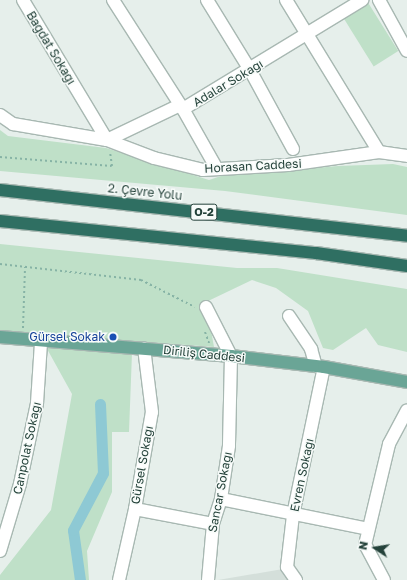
<!DOCTYPE html>
<html>
<head>
<meta charset="utf-8">
<style>
	body { margin:0 }
	#map { position:relative; width:407px; height:580px; overflow:hidden; background:#e6efeb; font-family:"Golos Text",sans-serif }
	div>[style] { position:absolute }
	[style*='--x'] { left:calc(var(--x)*1px); top:calc(var(--y)*1px); width:calc(var(--w)*1px); rotate:calc(var(--a)*1deg) }
	.built>* { inset:0; background:#d4dfda }
	.green>* { inset:0; background:#bfe0c8; transform-origin:0 0 }
	.canal>* { height:11px; margin:-5.5px; padding:0 5.5px; transform-origin:5.5px; border-radius:5.5px; background:#8ec9d4 }
	.path>* { height:2px; margin-top:-1px; transform-origin:0; background:repeating-linear-gradient(90deg,#86b3a5 0 2px,transparent 0 5px) }
	.roads { filter:drop-shadow(1px 0 #a8b8b2) drop-shadow(-1px 0 #a8b8b2) drop-shadow(0 1px #a8b8b2) drop-shadow(0 -1px #a8b8b2) }
	.minor>* { height:12px; margin:-6px; padding:0 6px; transform-origin:6px; border-radius:6px; background:#fff }
	.major>* { height:12px; margin:-6px; padding:0 6px; transform-origin:6px; border-radius:6px; background:#6aa596 }
	.highway>* { height:12px; margin:-6px; padding:0 6px; transform-origin:6px; border-radius:6px; background:#2f6f62 }
	.dots>* { width:11px; height:11px; translate:-50% -50%; box-sizing:border-box; border:2px solid #f7fbf9; border-radius:50% }
	span { translate:-50% -50%; white-space:nowrap; text-align:center; line-height:1.15; -webkit-text-stroke:3px #f7fbf9; paint-order:stroke }
	.shield-label span { padding:1px 3px; background:#f7fbf9; border:1px solid; border-radius:3px; -webkit-text-stroke-width:0 }
	.shield-label { font-size:11px; color:#24423a; font-weight:700 }
	.street-label { font-size:12px; color:#24423a }
	.transit-label { font-size:12px; color:#164399 }
	.right { translate:-100% -50%; text-align:right }
	.north { position:absolute; left:355px; top:528px; width:40px; height:40px; -webkit-text-stroke:3px #f7fbf9; paint-order:stroke; rotate:282deg; font-size:11px; font-weight:700; line-height:16px; text-align:center; color:#24423a }
	.north::after { content:''; display:block; margin:auto; width:14px; height:18px; background:#24423a; clip-path:polygon(50% 0,100% 100%,50% 72%,0 100%) }
</style>
</head>
<body>
<div id="map">
	<div class="built">
		<i style="clip-path:polygon(283px 569px,290px 580px,218px 580px)"></i>
	</div>
	<div class="green">
		<i style="left:367px;top:1px;width:59px;height:29px;rotate:58deg"></i>
		<i style="clip-path:polygon(0 130px,8px 136px,106px 148px,209px 180px,221px 176px,338px 166px,393px 164px,407px 167px,407px 215px,225px 191px,0 171px)"></i>
		<i style="clip-path:polygon(0 244px,237px 268px,277px 268px,407px 289px,407px 352px,378px 345px,366px 328px,333px 350px,323px 348px,308px 311px,276px 288px,252px 280px,206px 302px,214px 347px,0 331px)"></i>
		<i style="clip-path:polygon(46px 347px,132px 353px,129px 432px,112px 432px,112px 492px,87px 551px,89px 580px,0 580px,0 575px,51px 510px,72px 394px)"></i>
	</div>
	<div class="canal">
		<i style="--x:80;--y:580;--w:50;--a:-98"></i>
		<i style="--x:73;--y:530;--w:64;--a:-62.2"></i>
		<i style="--x:103;--y:473;--w:69;--a:-92.5"></i>
	</div>
	<div class="path">
		<i style="--x:0;--y:157;--w:112;--a:4.6"></i>
		<i style="--x:112;--y:166;--w:14;--a:-98"></i>
		<i style="--x:0;--y:264;--w:142;--a:6.5"></i>
		<i style="--x:141;--y:280;--w:60;--a:26.6"></i>
		<i style="--x:23;--y:328;--w:61;--a:-88.1"></i>
		<i style="--x:205;--y:332;--w:12;--a:70"></i>
	</div>
	<div class="roads">
		<div class="minor">
			<i style="--x:113;--y:0;--w:130;--a:57.3"></i>
			<i style="--x:183;--y:109;--w:210;--a:-31.3"></i>
			<i style="--x:207;--y:0;--w:82;--a:58.4"></i>
			<i style="--x:250;--y:70;--w:90;--a:61.4"></i>
			<i style="--x:286;--y:0;--w:178;--a:58.5"></i>
			<i style="--x:379;--y:0;--w:58;--a:61.2"></i>
			<i style="--x:183;--y:109;--w:69;--a:60.5"></i>
			<i style="--x:0;--y:115;--w:16;--a:35"></i>
			<i style="--x:13;--y:124;--w:95;--a:9.7"></i>
			<i style="--x:107;--y:140;--w:163;--a:-121"></i>
			<i style="--x:107;--y:140;--w:50;--a:21"></i>
			<i style="--x:154;--y:158;--w:50;--a:13.8"></i>
			<i style="--x:203;--y:170;--w:85;--a:-3.4"></i>
			<i style="--x:288;--y:165;--w:92;--a:-8.1"></i>
			<i style="--x:379;--y:152;--w:28;--a:8"></i>
			<i style="--x:107;--y:140;--w:81;--a:-25.6"></i>
			<i style="--x:206;--y:307;--w:55;--a:63"></i>
			<i style="--x:231;--y:356;--w:90;--a:91.3"></i>
			<i style="--x:229;--y:446;--w:54;--a:98.6"></i>
			<i style="--x:221;--y:499;--w:26;--a:108"></i>
			<i style="--x:213;--y:524;--w:56;--a:95.1"></i>
			<i style="--x:289;--y:316;--w:40;--a:56"></i>
			<i style="--x:311;--y:349;--w:18;--a:74"></i>
			<i style="--x:221;--y:499;--w:150;--a:11.5"></i>
			<i style="--x:135;--y:509;--w:79;--a:10.9"></i>
			<i style="--x:0;--y:551;--w:70;--a:-73.4"></i>
			<i style="--x:20;--y:484;--w:83;--a:-78.1"></i>
			<i style="--x:37;--y:403;--w:61;--a:-86.2"></i>
			<i style="--x:119;--y:580;--w:73;--a:-77.3"></i>
			<i style="--x:135;--y:509;--w:98;--a:-80.1"></i>
			<i style="--x:152;--y:412;--w:64;--a:-97.1"></i>
			<i style="--x:296;--y:580;--w:16;--a:-125"></i>
			<i style="--x:287;--y:567;--w:52;--a:-83.4"></i>
			<i style="--x:293;--y:515;--w:151;--a:-78.2"></i>
			<i style="--x:384;--y:580;--w:40;--a:-118"></i>
			<i style="--x:365;--y:545;--w:104;--a:-76.6"></i>
			<i style="--x:389;--y:444;--w:38;--a:-62"></i>
		</div>
		<div class="major">
			<i style="--x:0;--y:337;--w:232;--a:4.7"></i>
			<i style="--x:231;--y:356;--w:94;--a:6.7"></i>
			<i style="--x:324;--y:367;--w:84;--a:10.2"></i>
		</div>
		<div class="highway">
			<i style="--x:0;--y:190;--w:410;--a:6.4"></i>
			<i style="--x:0;--y:221;--w:318;--a:5.8"></i>
			<i style="--x:316;--y:253;--w:92;--a:8.1"></i>
		</div>
	</div>
	<div class="dots">
		<i style="left:113px;top:337px;background:#1a4fb4"></i>
	</div>
	<div class="shield-label">
		<span style="left:204px;top:212px">O-2</span>
	</div>
	<div class="street-label">
		<span style="left:51px;top:48px;rotate:59deg">Bağdat Sokağı</span>
		<span style="left:228px;top:83px;rotate:-31deg">Adalar Sokağı</span>
		<span style="left:253px;top:166px;rotate:-3deg">Horasan Caddesi</span>
		<span style="left:145px;top:192px;rotate:6deg">2. Çevre Yolu</span>
		<span style="left:204px;top:354px;rotate:6deg">Diriliş Caddesi</span>
		<span style="left:27px;top:448px;rotate:-78deg">Canpolat Sokağı</span>
		<span style="left:142px;top:465px;rotate:-80deg">Gürsel Sokağı</span>
		<span style="left:302px;top:475px;rotate:-78deg">Evren Sokağı</span>
		<span style="left:220px;top:492px;rotate:-79deg">Sancar Sokağı</span>
	</div>
	<div class="transit-label">
		<span class="right" style="left:105px;top:337px">Gürsel Sokak</span>
	</div>
	<div class="north">N</div>
</div>
</body>
</html>
